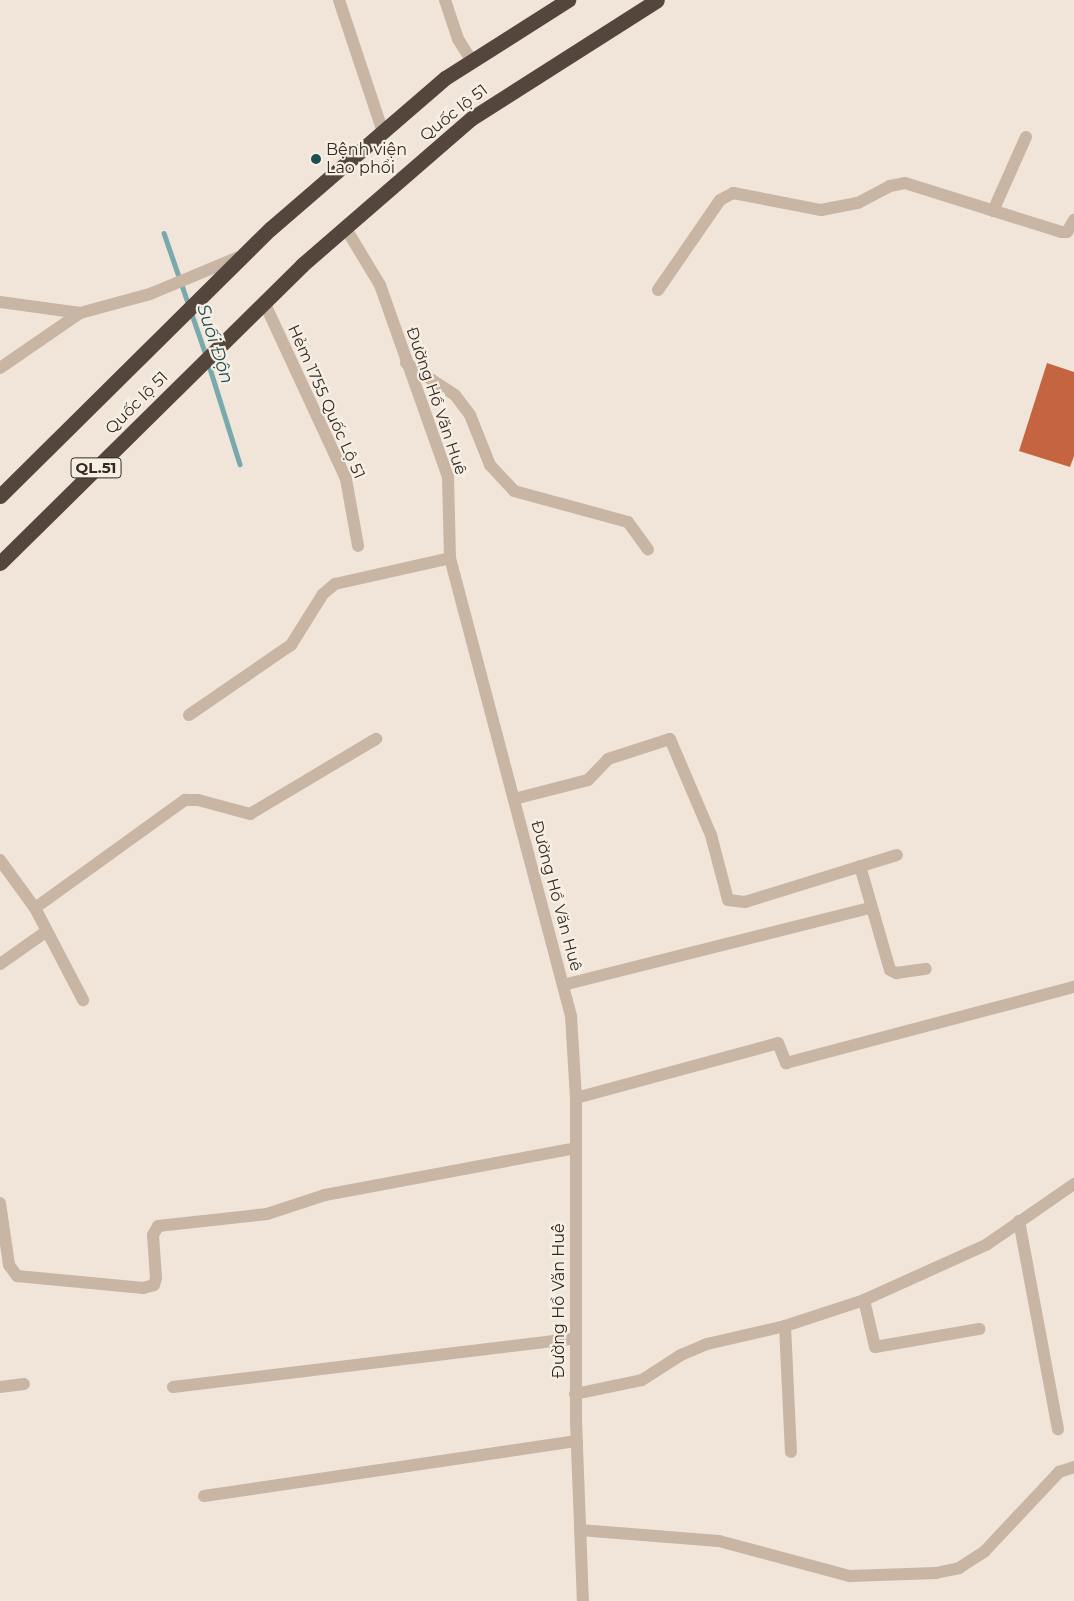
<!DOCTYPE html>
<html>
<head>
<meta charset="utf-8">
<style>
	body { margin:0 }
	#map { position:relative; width:1074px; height:1601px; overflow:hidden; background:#f0e5d8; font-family:Montserrat,sans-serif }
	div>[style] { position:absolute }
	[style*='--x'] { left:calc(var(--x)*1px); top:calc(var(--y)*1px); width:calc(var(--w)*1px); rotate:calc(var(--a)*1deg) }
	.stream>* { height:4.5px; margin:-2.25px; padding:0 2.25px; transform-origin:2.25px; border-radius:2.25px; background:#77a9ad }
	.building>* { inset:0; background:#c56441 }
	.minor>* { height:12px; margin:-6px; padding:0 6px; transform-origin:6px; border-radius:6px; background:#c8b5a4 }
	.highway>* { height:15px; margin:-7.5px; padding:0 7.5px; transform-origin:7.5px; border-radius:7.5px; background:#54453d }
	.dots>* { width:14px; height:14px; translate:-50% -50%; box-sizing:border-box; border:2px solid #f8efe4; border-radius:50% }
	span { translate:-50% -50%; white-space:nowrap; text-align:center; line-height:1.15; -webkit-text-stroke:4.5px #f8efe4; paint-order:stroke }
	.shield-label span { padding:1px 4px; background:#f8efe4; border:1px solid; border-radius:4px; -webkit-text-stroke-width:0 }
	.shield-label { font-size:15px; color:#332a26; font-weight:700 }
	.street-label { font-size:16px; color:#332a26 }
	.poi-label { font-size:16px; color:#332a26 }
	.left { translate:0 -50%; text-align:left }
	.water-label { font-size:18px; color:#1c4f54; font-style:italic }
</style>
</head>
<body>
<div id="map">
	<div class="stream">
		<i style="--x:164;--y:233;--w:129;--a:71"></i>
		<i style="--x:208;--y:362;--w:107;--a:72.6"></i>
	</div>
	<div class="building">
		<i style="clip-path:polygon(1047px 363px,1074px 372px,1074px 456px,1070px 467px,1019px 451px)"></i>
	</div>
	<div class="minor">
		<i style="--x:339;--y:0;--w:139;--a:71.6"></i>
		<i style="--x:445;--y:0;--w:41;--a:71.6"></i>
		<i style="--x:458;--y:39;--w:26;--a:58"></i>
		<i style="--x:993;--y:211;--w:81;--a:-66"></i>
		<i style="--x:345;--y:227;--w:68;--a:58.9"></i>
		<i style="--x:380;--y:285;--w:204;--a:70.5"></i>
		<i style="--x:448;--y:477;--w:81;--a:88.6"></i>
		<i style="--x:450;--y:558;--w:474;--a:75.2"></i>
		<i style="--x:571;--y:1016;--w:82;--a:86.5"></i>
		<i style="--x:576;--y:1098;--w:323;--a:90"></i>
		<i style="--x:576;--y:1421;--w:180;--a:87.8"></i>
		<i style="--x:658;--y:290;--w:109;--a:-55.4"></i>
		<i style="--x:720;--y:200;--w:15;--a:-28"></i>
		<i style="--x:733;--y:193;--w:90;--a:10.9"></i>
		<i style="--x:821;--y:210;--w:38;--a:-11"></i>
		<i style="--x:858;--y:203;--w:36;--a:-28"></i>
		<i style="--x:890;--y:186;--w:15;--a:-11"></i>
		<i style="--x:905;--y:183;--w:164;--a:17.4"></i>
		<i style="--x:1061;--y:232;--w:6;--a:0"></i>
		<i style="--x:1067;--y:232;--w:14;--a:-60"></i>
		<i style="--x:0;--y:302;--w:81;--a:7.8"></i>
		<i style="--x:80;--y:313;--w:73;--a:-15.2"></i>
		<i style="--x:150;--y:294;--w:96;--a:-22.6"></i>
		<i style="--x:264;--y:302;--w:195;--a:65.1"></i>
		<i style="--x:346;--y:479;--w:68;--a:79.8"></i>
		<i style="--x:406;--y:363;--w:59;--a:33.1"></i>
		<i style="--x:455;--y:395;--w:25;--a:53"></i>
		<i style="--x:470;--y:415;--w:54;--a:68.2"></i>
		<i style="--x:490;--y:465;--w:35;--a:47"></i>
		<i style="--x:514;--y:491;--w:118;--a:15.2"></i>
		<i style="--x:628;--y:522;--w:34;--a:54"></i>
		<i style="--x:0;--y:368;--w:97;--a:-34.5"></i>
		<i style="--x:189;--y:715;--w:124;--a:-34.5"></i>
		<i style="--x:291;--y:645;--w:60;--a:-57.9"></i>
		<i style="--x:323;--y:594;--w:16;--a:-40"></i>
		<i style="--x:335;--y:584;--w:118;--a:-12.7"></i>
		<i style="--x:514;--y:799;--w:76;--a:-14.4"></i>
		<i style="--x:588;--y:780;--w:29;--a:-46"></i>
		<i style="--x:608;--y:759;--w:65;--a:-17.9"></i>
		<i style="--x:670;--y:739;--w:104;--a:66.9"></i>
		<i style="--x:711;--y:835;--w:67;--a:75.3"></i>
		<i style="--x:728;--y:900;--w:17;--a:7"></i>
		<i style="--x:745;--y:902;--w:159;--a:-17.2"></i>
		<i style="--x:0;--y:860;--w:59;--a:53.9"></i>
		<i style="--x:35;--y:908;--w:104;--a:62.4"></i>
		<i style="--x:860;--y:866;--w:108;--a:73.9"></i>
		<i style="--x:890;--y:970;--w:7;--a:27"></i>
		<i style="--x:896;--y:973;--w:30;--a:-8"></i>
		<i style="--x:35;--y:908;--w:185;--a:-35.8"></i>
		<i style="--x:185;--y:800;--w:13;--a:0"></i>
		<i style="--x:198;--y:800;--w:54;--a:15.1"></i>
		<i style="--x:250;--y:814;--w:147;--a:-30.8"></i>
		<i style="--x:0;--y:964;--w:57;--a:-35.1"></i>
		<i style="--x:563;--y:985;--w:317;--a:-14.1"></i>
		<i style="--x:576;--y:1098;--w:209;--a:-15.2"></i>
		<i style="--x:778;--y:1043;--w:22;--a:68"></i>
		<i style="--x:786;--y:1063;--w:298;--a:-14.8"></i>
		<i style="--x:0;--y:1203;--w:63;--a:81.7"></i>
		<i style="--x:9;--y:1265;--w:14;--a:54"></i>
		<i style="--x:17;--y:1276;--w:127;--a:5.4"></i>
		<i style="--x:143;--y:1288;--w:11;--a:-15"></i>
		<i style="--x:154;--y:1285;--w:7;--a:-74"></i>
		<i style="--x:156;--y:1278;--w:43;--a:-94"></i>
		<i style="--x:153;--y:1235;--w:10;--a:-61"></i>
		<i style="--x:158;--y:1226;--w:110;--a:-6.3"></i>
		<i style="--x:267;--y:1214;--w:61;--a:-18.1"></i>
		<i style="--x:325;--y:1195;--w:255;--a:-10.6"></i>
		<i style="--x:1019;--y:1221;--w:212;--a:79.4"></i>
		<i style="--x:864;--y:1300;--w:48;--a:76.8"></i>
		<i style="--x:875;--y:1347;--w:106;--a:-9.8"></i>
		<i style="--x:785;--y:1326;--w:126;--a:87.3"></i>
		<i style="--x:0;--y:1387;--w:24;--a:-7"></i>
		<i style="--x:173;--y:1387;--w:405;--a:-6.9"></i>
		<i style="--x:575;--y:1394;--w:68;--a:-11.8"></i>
		<i style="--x:642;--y:1380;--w:46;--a:-32.7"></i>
		<i style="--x:681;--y:1355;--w:28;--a:-23"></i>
		<i style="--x:707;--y:1344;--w:80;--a:-13"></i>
		<i style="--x:785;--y:1326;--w:83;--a:-18.2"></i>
		<i style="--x:864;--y:1300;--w:134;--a:-24.3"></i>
		<i style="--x:986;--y:1245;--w:107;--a:-34.7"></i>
		<i style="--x:204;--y:1496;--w:377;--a:-8.4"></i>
		<i style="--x:580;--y:1530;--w:139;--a:4.5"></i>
		<i style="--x:719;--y:1541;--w:136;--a:15"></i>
		<i style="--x:850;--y:1576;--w:86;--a:-2"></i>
		<i style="--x:936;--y:1573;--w:24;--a:-12"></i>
		<i style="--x:959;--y:1568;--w:30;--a:-33"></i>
		<i style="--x:984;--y:1552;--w:110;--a:-46.8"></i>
		<i style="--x:1059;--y:1472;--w:16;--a:-18"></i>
	</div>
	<div class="highway">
		<i style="--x:0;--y:496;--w:380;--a:-44.7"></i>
		<i style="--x:270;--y:229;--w:231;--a:-40.8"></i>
		<i style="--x:445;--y:78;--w:146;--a:-32.4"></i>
		<i style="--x:0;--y:563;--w:424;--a:-44.6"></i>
		<i style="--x:302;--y:265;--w:225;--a:-40.9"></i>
		<i style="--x:472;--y:118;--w:219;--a:-32.5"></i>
	</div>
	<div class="dots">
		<i style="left:316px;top:159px;background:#1c4f54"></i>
	</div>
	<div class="shield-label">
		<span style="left:96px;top:468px">QL.51</span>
	</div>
	<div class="street-label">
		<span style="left:454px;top:113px;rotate:-38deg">Quốc lộ 51</span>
		<span style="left:436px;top:401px;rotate:71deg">Đường Hồ Văn Huê</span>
		<span style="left:326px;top:402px;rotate:66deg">Hẻm 1755 Quốc Lộ 51</span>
		<span style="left:137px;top:403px;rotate:-45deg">Quốc lộ 51</span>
		<span style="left:556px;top:896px;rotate:75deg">Đường Hồ Văn Huê</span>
		<span style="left:559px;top:1301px;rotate:-90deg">Đường Hồ Văn Huê</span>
	</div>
	<div class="poi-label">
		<span class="left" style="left:326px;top:159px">Bệnh viện<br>Lao phổi</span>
	</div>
	<div class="water-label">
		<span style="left:215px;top:344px;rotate:72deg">Suối Độn</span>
	</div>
</div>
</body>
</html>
